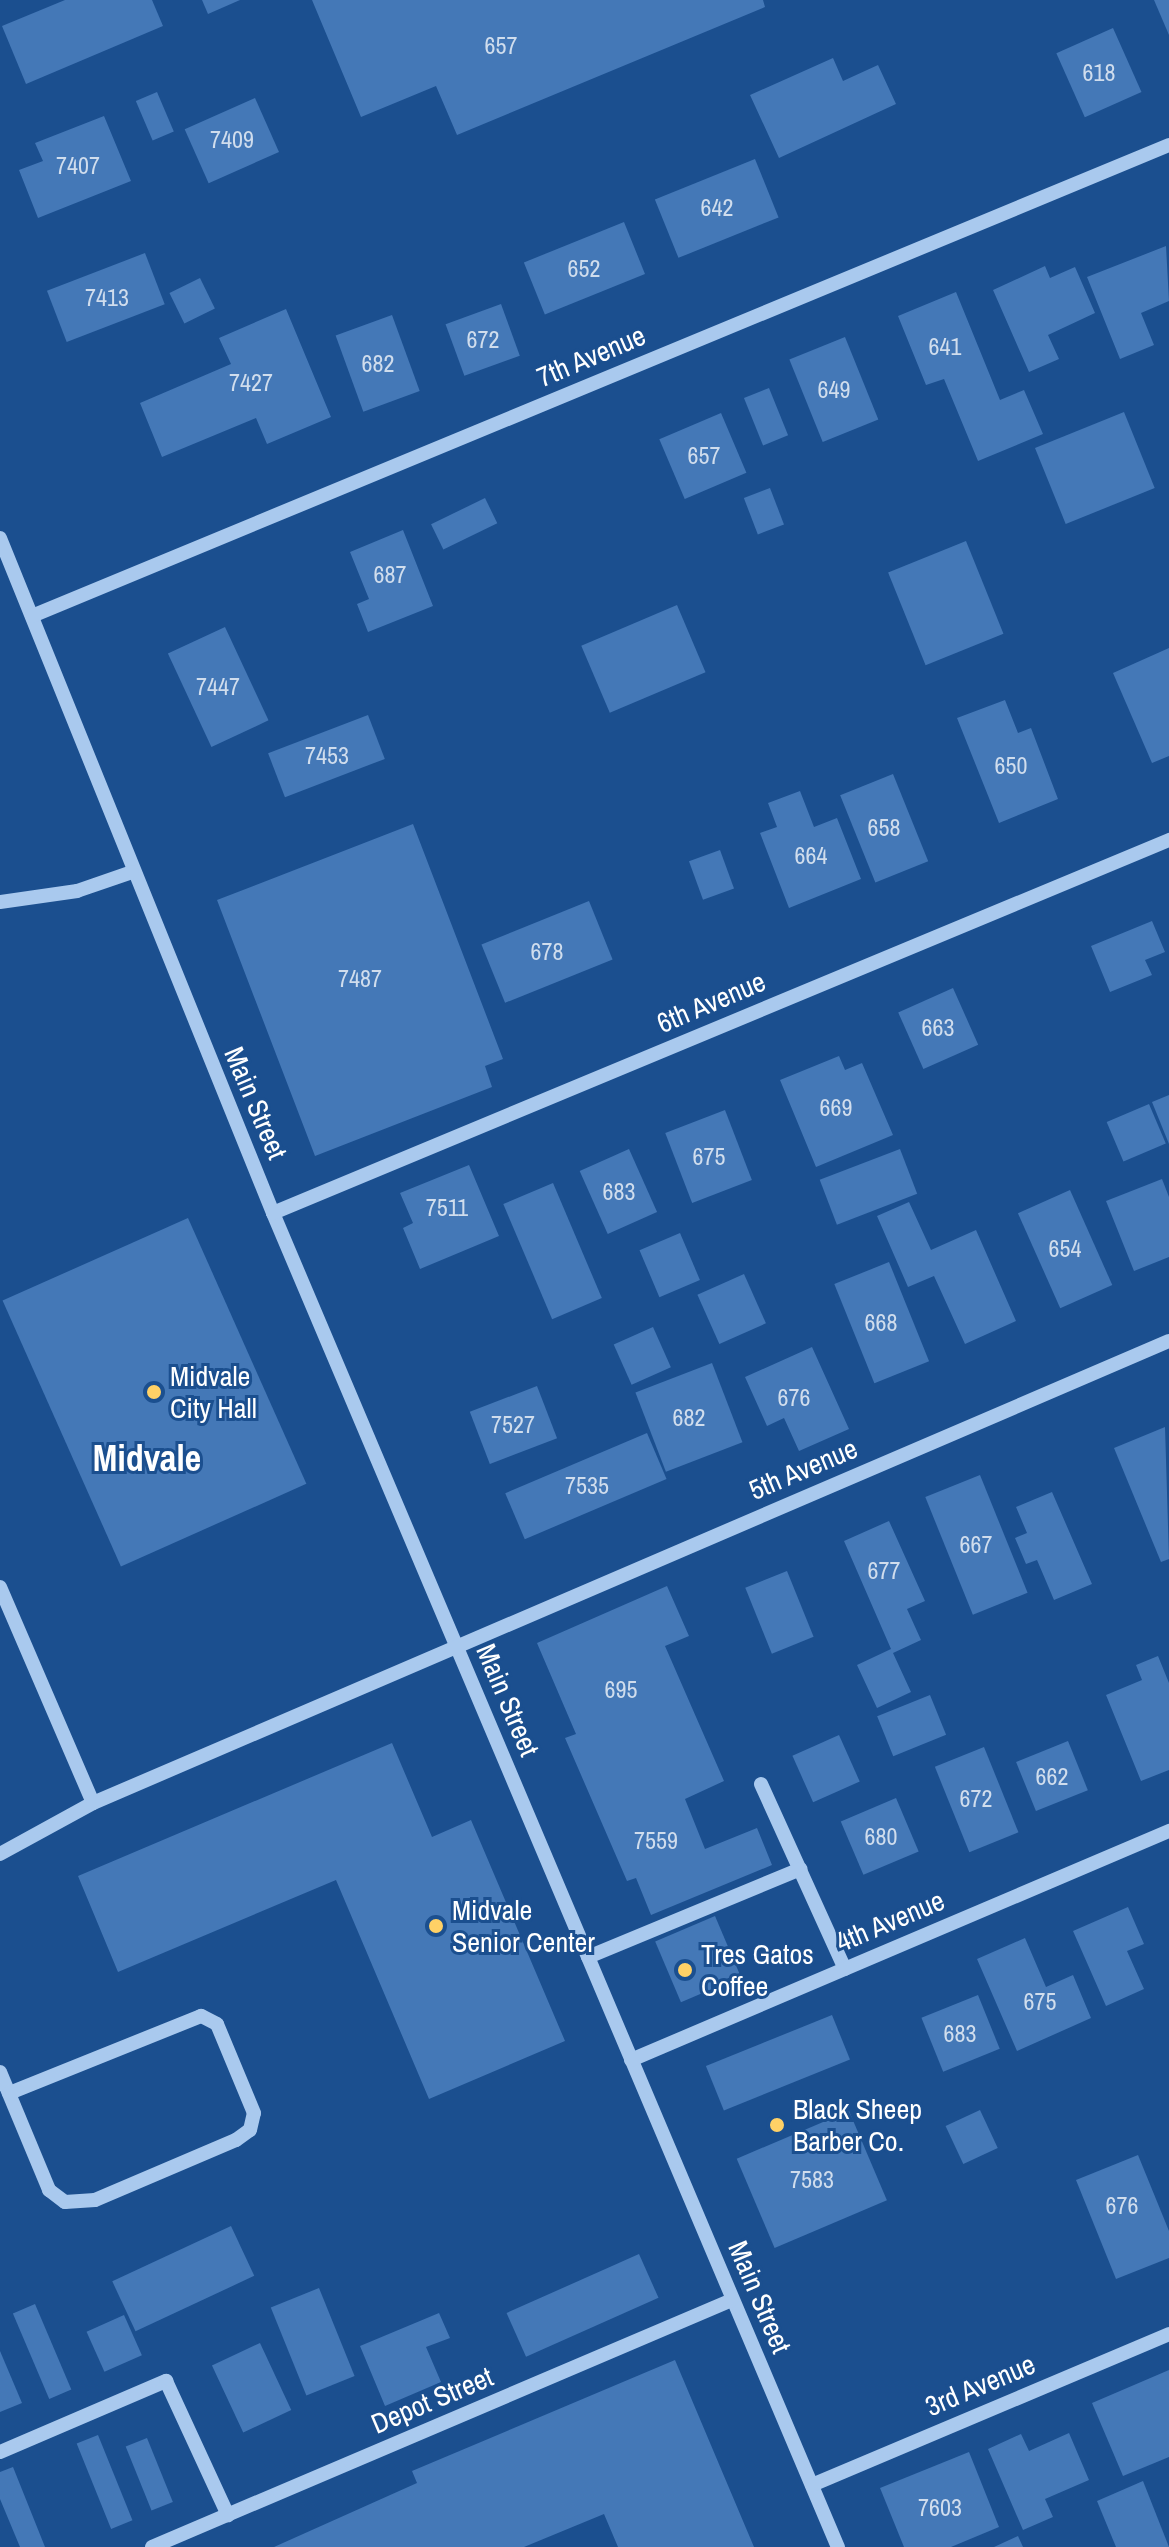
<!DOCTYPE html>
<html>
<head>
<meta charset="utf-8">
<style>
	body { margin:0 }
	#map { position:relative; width:1169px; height:2547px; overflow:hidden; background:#1b4f8f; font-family:"Archivo Narrow",sans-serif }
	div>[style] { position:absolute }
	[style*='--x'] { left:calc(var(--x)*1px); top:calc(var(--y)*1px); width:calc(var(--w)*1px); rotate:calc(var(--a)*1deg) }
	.building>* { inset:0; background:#4478b7; transform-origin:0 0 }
	.minor>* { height:14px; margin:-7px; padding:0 7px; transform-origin:7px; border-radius:7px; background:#a9c9ee }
	.dots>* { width:22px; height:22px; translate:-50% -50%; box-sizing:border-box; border:4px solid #1b4f8f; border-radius:50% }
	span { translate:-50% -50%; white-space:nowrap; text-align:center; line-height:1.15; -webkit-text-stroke:6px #1b4f8f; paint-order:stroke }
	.number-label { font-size:24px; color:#d0dded }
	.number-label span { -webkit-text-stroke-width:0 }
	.street-label { font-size:28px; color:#fff }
	.poi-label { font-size:28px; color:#fff }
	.left { translate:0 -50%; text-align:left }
	.district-label { font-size:36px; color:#fff; font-weight:700 }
</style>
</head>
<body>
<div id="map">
	<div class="building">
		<i style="clip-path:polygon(65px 0,152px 0,163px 26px,26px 84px,2px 26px)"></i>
		<i style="clip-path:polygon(202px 0,240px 0,208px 14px)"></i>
		<i style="clip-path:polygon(312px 0,763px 0,765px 7px,457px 135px,436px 86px,361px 117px)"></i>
		<i style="clip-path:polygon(1154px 0,1169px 0,1169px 35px)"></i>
		<i style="left:1113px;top:28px;width:70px;height:62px;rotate:66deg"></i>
		<i style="clip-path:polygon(833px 58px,843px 81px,878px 65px,896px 104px,779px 158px,750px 95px)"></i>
		<i style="left:157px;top:92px;width:43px;height:23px;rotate:67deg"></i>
		<i style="left:255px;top:98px;width:59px;height:77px;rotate:66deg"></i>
		<i style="clip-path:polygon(104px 116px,131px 181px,38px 218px,19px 170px,43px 161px,35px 143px)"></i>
		<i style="left:755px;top:159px;width:63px;height:108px;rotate:68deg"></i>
		<i style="left:624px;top:222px;width:56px;height:108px;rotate:68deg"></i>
		<i style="clip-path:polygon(1166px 246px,1169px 301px,1141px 313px,1154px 345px,1120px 359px,1087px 277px)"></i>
		<i style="left:145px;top:253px;width:55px;height:105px;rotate:69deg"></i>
		<i style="clip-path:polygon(1045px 266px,1050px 278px,1075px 267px,1095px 313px,1048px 335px,1059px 359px,1029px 372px,993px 290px)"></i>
		<i style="left:200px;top:278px;width:34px;height:34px;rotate:64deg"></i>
		<i style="clip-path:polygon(956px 292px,1000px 400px,1024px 390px,1043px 434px,978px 461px,944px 379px,926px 385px,898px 316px)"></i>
		<i style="left:501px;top:304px;width:55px;height:59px;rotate:70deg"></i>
		<i style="clip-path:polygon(286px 309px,331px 417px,267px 444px,256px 418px,162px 457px,140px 403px,231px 364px,219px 338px)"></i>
		<i style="left:392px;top:315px;width:81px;height:60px;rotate:70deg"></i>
		<i style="left:845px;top:337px;width:89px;height:60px;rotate:68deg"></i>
		<i style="left:769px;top:388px;width:51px;height:27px;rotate:68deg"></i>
		<i style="left:1124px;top:412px;width:82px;height:96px;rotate:68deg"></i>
		<i style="left:721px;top:413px;width:65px;height:67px;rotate:67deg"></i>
		<i style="left:770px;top:488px;width:39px;height:28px;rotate:69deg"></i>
		<i style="left:485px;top:498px;width:28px;height:60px;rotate:64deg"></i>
		<i style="clip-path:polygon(403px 530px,433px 606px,368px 632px,357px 604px,369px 599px,350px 552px)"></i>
		<i style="left:966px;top:541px;width:100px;height:84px;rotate:68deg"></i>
		<i style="left:677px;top:605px;width:73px;height:104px;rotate:67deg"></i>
		<i style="left:225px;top:627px;width:103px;height:63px;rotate:65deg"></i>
		<i style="clip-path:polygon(1169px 648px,1169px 756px,1152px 763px,1113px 673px)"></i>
		<i style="clip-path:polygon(1005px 700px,1018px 733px,1031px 728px,1058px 799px,999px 823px,957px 718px)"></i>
		<i style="left:368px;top:715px;width:47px;height:107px;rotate:69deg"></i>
		<i style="left:893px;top:774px;width:94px;height:57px;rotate:68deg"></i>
		<i style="clip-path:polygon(800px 791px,814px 827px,837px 818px,861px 879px,789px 908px,760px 833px,777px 827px,768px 803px)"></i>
		<i style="clip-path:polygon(413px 824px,503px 1059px,485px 1066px,492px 1087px,315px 1156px,217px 900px)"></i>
		<i style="left:720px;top:850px;width:41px;height:33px;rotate:70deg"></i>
		<i style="left:589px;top:901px;width:63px;height:116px;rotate:68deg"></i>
		<i style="clip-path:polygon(1152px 921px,1165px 952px,1145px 960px,1152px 975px,1110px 992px,1091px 946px)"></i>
		<i style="left:953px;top:988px;width:62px;height:60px;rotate:66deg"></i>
		<i style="clip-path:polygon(839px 1056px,845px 1070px,862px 1063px,893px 1135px,816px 1167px,780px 1080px)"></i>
		<i style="clip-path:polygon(1169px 1095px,1169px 1144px,1152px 1102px)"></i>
		<i style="left:1149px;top:1104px;width:43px;height:46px;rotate:67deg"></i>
		<i style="left:725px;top:1110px;width:75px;height:64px;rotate:69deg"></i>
		<i style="left:629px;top:1149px;width:69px;height:54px;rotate:66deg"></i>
		<i style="left:900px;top:1149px;width:48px;height:86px;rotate:69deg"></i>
		<i style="clip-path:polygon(469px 1165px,499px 1236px,420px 1269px,403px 1228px,413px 1223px,400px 1193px)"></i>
		<i style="clip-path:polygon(1162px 1179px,1169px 1197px,1169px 1257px,1134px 1271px,1106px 1201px)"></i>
		<i style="left:553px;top:1183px;width:125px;height:54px;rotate:67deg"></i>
		<i style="left:1070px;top:1190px;width:104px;height:57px;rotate:66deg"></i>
		<i style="clip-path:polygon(909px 1202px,931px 1250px,976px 1230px,1016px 1321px,965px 1344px,934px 1276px,908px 1287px,877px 1216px)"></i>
		<i style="left:188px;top:1218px;width:291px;height:203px;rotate:66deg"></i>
		<i style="left:680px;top:1233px;width:51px;height:44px;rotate:67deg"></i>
		<i style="left:889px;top:1262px;width:107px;height:59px;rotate:68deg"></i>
		<i style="left:744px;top:1274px;width:54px;height:51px;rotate:66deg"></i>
		<i style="left:653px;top:1327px;width:44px;height:43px;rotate:66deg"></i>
		<i style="clip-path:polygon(812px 1347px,849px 1429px,799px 1451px,784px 1418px,767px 1426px,745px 1377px)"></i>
		<i style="left:712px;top:1363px;width:85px;height:82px;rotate:69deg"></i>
		<i style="left:537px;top:1386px;width:56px;height:72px;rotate:69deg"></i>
		<i style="clip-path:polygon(1165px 1427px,1169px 1559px,1161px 1562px,1114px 1448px)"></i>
		<i style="left:647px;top:1433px;width:50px;height:154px;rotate:67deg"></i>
		<i style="left:980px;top:1475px;width:127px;height:59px;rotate:68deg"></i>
		<i style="clip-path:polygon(1052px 1492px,1092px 1584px,1054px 1600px,1037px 1560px,1026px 1564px,1015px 1538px,1027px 1533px,1016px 1507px)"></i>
		<i style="clip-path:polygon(889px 1521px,925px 1601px,907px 1609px,921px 1640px,893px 1653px,911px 1692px,877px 1708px,857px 1665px,891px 1649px,844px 1541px)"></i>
		<i style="left:787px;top:1571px;width:71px;height:45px;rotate:68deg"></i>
		<i style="clip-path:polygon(667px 1586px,689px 1636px,665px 1646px,724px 1781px,685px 1799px,705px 1849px,757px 1828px,772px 1865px,651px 1915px,636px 1878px,627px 1881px,565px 1738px,576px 1734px,537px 1643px)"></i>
		<i style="clip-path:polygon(1158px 1656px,1169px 1683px,1169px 1770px,1141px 1781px,1106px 1695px,1142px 1680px,1136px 1665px)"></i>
		<i style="left:930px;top:1695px;width:43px;height:57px;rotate:68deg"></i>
		<i style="left:839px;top:1735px;width:51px;height:51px;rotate:66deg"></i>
		<i style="left:1068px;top:1741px;width:53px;height:56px;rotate:68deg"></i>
		<i style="clip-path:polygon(392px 1743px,432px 1837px,471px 1820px,565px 2041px,429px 2099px,336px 1880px,118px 1972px,78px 1876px)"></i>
		<i style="left:984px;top:1747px;width:92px;height:53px;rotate:68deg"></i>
		<i style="left:896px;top:1798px;width:58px;height:60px;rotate:67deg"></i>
		<i style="clip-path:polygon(1128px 1907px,1144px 1944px,1127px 1951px,1144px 1989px,1106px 2006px,1073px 1931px)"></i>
		<i style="left:715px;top:1916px;width:66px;height:65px;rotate:67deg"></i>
		<i style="clip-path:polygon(1025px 1938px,1046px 1987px,1073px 1975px,1091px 2018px,1017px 2051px,977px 1959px)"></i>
		<i style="left:978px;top:1995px;width:58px;height:61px;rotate:68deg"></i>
		<i style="left:832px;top:2015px;width:48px;height:136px;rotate:68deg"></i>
		<i style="left:980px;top:2110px;width:42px;height:38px;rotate:65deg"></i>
		<i style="left:849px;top:2111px;width:97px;height:122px;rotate:67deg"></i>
		<i style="clip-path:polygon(1138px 2155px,1169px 2231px,1169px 2258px,1116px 2279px,1076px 2180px)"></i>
		<i style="left:231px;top:2226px;width:55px;height:131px;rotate:65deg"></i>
		<i style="left:639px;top:2254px;width:48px;height:145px;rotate:66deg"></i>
		<i style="left:319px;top:2288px;width:95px;height:52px;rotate:68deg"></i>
		<i style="left:35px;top:2304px;width:93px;height:24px;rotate:67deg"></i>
		<i style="clip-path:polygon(439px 2313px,450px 2338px,426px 2347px,441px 2382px,385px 2406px,360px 2346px)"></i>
		<i style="left:124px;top:2315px;width:44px;height:41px;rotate:66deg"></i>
		<i style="left:260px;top:2343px;width:74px;height:53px;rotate:65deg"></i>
		<i style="clip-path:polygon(0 2351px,22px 2403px,0 2412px)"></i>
		<i style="clip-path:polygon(675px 2360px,754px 2547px,618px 2547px,604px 2514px,524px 2547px,274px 2547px,417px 2483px,412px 2471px)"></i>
		<i style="clip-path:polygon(1169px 2370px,1169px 2457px,1123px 2476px,1092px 2403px)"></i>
		<i style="clip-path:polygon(1069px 2433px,1089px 2480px,1045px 2499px,1053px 2517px,1023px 2530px,988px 2449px,1021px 2434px,1029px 2451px)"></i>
		<i style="left:98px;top:2435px;width:92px;height:23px;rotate:68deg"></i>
		<i style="left:147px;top:2438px;width:69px;height:23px;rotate:68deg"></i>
		<i style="clip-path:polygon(969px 2452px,999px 2527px,951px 2547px,904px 2547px,880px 2488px)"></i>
		<i style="clip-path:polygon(13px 2467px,45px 2547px,20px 2547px,0 2499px,0 2472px)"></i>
		<i style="clip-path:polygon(1143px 2481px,1169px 2547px,1116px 2547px,1097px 2501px)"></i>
		<i style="clip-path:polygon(1018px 2536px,1023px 2547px,994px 2547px)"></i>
	</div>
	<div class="minor">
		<i style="--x:0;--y:538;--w:728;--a:67.98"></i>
		<i style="--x:273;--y:1213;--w:1449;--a:67.05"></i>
		<i style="--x:32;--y:616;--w:1231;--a:-22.5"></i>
		<i style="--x:0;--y:902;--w:78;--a:-8.1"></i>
		<i style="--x:77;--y:891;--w:58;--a:-19.1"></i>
		<i style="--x:273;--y:1213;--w:971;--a:-22.6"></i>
		<i style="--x:0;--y:1587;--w:235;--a:66.7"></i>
		<i style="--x:93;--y:1803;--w:106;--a:151.3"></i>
		<i style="--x:761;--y:1784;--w:203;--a:65.6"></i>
		<i style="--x:93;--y:1803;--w:1171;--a:-23.24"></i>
		<i style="--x:588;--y:1957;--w:230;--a:-22.5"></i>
		<i style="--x:631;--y:2060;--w:585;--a:-23.06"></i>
		<i style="--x:0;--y:2072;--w:128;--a:67.4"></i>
		<i style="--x:49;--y:2190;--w:20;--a:37"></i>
		<i style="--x:65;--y:2202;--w:30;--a:-4"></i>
		<i style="--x:95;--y:2200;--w:153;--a:-23.1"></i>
		<i style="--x:236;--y:2140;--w:17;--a:-36"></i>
		<i style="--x:250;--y:2130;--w:17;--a:-77"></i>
		<i style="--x:254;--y:2113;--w:96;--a:-112.6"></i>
		<i style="--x:217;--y:2024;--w:18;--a:-153"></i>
		<i style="--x:201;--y:2016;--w:207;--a:158.1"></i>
		<i style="--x:0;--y:2452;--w:181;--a:-23.2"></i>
		<i style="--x:166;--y:2381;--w:148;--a:65.2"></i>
		<i style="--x:812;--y:2485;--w:388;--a:-22.9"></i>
		<i style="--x:152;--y:2547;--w:630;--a:-23.07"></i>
	</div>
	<div class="dots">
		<i style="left:154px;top:1392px;background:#ffd166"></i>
		<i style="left:436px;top:1926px;background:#ffd166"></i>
		<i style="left:685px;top:1970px;background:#ffd166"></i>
		<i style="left:777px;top:2125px;background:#ffd166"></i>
	</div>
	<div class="number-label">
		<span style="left:501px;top:46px">657</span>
		<span style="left:1099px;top:73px">618</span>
		<span style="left:232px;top:140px">7409</span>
		<span style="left:78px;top:166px">7407</span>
		<span style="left:717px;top:208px">642</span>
		<span style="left:584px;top:269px">652</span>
		<span style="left:107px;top:298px">7413</span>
		<span style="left:483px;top:340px">672</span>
		<span style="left:945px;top:347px">641</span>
		<span style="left:378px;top:364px">682</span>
		<span style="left:251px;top:383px">7427</span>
		<span style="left:834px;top:390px">649</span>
		<span style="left:704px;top:456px">657</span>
		<span style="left:390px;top:575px">687</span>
		<span style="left:218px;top:687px">7447</span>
		<span style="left:327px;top:756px">7453</span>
		<span style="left:1011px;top:766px">650</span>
		<span style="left:884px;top:828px">658</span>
		<span style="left:811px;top:856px">664</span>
		<span style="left:547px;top:952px">678</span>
		<span style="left:360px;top:979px">7487</span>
		<span style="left:938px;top:1028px">663</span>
		<span style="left:836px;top:1108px">669</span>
		<span style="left:709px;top:1157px">675</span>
		<span style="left:619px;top:1192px">683</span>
		<span style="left:447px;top:1208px">7511</span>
		<span style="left:1065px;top:1249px">654</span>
		<span style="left:881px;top:1323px">668</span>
		<span style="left:794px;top:1398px">676</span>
		<span style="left:689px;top:1418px">682</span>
		<span style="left:513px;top:1425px">7527</span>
		<span style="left:587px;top:1486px">7535</span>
		<span style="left:976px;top:1545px">667</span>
		<span style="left:884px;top:1571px">677</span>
		<span style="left:621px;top:1690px">695</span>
		<span style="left:1052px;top:1777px">662</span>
		<span style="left:976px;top:1799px">672</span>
		<span style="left:881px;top:1837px">680</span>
		<span style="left:656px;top:1841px">7559</span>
		<span style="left:1040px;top:2002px">675</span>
		<span style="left:960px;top:2034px">683</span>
		<span style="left:812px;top:2180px">7583</span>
		<span style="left:1122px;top:2206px">676</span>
		<span style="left:940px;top:2508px">7603</span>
	</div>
	<div class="street-label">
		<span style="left:591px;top:356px;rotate:-23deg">7th Avenue</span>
		<span style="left:711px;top:1002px;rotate:-23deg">6th Avenue</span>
		<span style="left:256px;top:1103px;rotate:67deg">Main Street</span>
		<span style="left:803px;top:1469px;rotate:-23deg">5th Avenue</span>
		<span style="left:508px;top:1700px;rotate:67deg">Main Street</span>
		<span style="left:890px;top:1921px;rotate:-23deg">4th Avenue</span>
		<span style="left:760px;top:2297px;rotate:67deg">Main Street</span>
		<span style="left:980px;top:2385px;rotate:-23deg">3rd Avenue</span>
		<span style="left:432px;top:2400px;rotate:-23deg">Depot Street</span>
	</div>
	<div class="poi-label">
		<span class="left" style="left:170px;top:1392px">Midvale<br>City Hall</span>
		<span class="left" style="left:452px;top:1926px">Midvale<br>Senior Center</span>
		<span class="left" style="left:701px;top:1970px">Tres Gatos<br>Coffee</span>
		<span class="left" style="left:793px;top:2125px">Black Sheep<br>Barber Co.</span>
	</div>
	<div class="district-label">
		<span style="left:147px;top:1459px">Midvale</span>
	</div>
</div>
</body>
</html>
